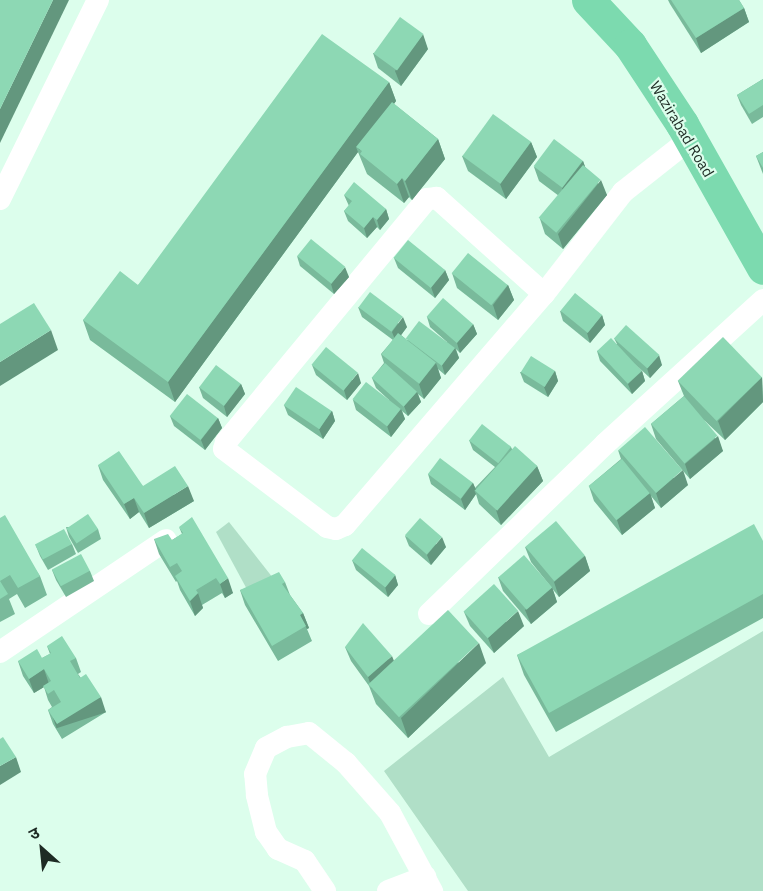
<!DOCTYPE html>
<html>
<head>
<meta charset="utf-8">
<style>
	body { margin:0 }
	#map { position:relative; width:763px; height:891px; overflow:hidden; background:#dcfeec; font-family:"IBM Plex Sans","Noto Sans Devanagari",sans-serif }
	div>[style] { position:absolute }
	[style*='--x'] { left:calc(var(--x)*1px); top:calc(var(--y)*1px); width:calc(var(--w)*1px); rotate:calc(var(--a)*1deg) }
	.green>* { inset:0; background:#b0dfc7 }
	.minor>* { height:22px; margin:-11px; padding:0 11px; transform-origin:11px; border-radius:11px; background:#fff }
	.highway>* { height:33px; margin:-16.5px; padding:0 16.5px; transform-origin:16.5px; border-radius:16.5px; background:#7cdaaf }
	.wall>* { inset:0; background:#79ba9b }
	.shaded-wall>* { inset:0; background:#63977e; transform-origin:0 0 }
	.building>* { inset:0; background:#8dd8b4; transform-origin:0 0 }
	span { translate:-50% -50%; white-space:nowrap; text-align:center; line-height:1.15; -webkit-text-stroke:4.5px #dcfeec; paint-order:stroke }
	.street-label { font-size:15px; color:#1e2b24 }
	.north { position:absolute; left:12px; top:819px; width:60px; height:60px; -webkit-text-stroke:4px #dcfeec; paint-order:stroke; rotate:333deg; font-size:16px; font-weight:700; line-height:24px; text-align:center; color:#1e2b24 }
	.north::after { content:''; display:block; margin:auto; width:21px; height:27px; background:#1e2b24; clip-path:polygon(50% 0,100% 100%,50% 72%,0 100%) }
</style>
</head>
<body>
<div id="map">
	<div class="green">
		<i style="clip-path:polygon(229px 522px,273px 578px,249px 593px,216px 532px)"></i>
		<i style="clip-path:polygon(763px 631px,763px 891px,468px 891px,384px 771px,503px 677px,549px 757px)"></i>
	</div>
	<div class="minor">
		<i style="--x:0;--y:199;--w:222;--a:-63.8"></i>
		<i style="--x:544;--y:294;--w:144;--a:-138.1"></i>
		<i style="--x:437;--y:198;--w:10;--a:174"></i>
		<i style="--x:427;--y:199;--w:315;--a:129.6"></i>
		<i style="--x:226;--y:442;--w:7;--a:106"></i>
		<i style="--x:224;--y:449;--w:129;--a:37.1"></i>
		<i style="--x:327;--y:527;--w:9;--a:13"></i>
		<i style="--x:336;--y:529;--w:10;--a:-24"></i>
		<i style="--x:345;--y:525;--w:305;--a:-49.3"></i>
		<i style="--x:544;--y:294;--w:129;--a:-52.2"></i>
		<i style="--x:623;--y:192;--w:85;--a:-38.3"></i>
		<i style="--x:429;--y:614;--w:245;--a:-44"></i>
		<i style="--x:605;--y:444;--w:214;--a:-42.3"></i>
		<i style="--x:0;--y:652;--w:200;--a:-34"></i>
		<i style="--x:325;--y:891;--w:36;--a:-124"></i>
		<i style="--x:305;--y:861;--w:30;--a:-156"></i>
		<i style="--x:278;--y:849;--w:21;--a:-125"></i>
		<i style="--x:266;--y:832;--w:38;--a:-104"></i>
		<i style="--x:257;--y:795;--w:21;--a:-95"></i>
		<i style="--x:255;--y:774;--w:28;--a:-67"></i>
		<i style="--x:266;--y:748;--w:24;--a:-28"></i>
		<i style="--x:287;--y:737;--w:22;--a:-10"></i>
		<i style="--x:309;--y:733;--w:48;--a:39"></i>
		<i style="--x:346;--y:763;--w:67;--a:48.7"></i>
		<i style="--x:390;--y:813;--w:89;--a:61.7"></i>
		<i style="--x:388;--y:891;--w:40;--a:-21"></i>
	</div>
	<div class="highway">
		<i style="--x:588;--y:0;--w:62;--a:47"></i>
		<i style="--x:630;--y:45;--w:95;--a:56.6"></i>
		<i style="--x:682;--y:124;--w:165;--a:60.6"></i>
	</div>
	<div class="wall">
		<i style="clip-path:polygon(668px 0,739px 0,744px 8px,749px 22px,701px 53px,670px 4px)"></i>
		<i style="clip-path:polygon(428px 49px,401px 86px,378px 68px,373px 53px)"></i>
		<i style="clip-path:polygon(763px 79px,763px 117px,752px 124px,741px 105px,737px 95px)"></i>
		<i style="clip-path:polygon(389px 82px,396px 101px,394px 104px,438px 139px,445px 159px,412px 200px,409px 197px,404px 203px,367px 174px,358px 152px,175px 402px,90px 340px,83px 320px,138px 285px)"></i>
		<i style="clip-path:polygon(531px 142px,537px 157px,506px 199px,468px 171px,462px 156px)"></i>
		<i style="clip-path:polygon(763px 152px,763px 174px,756px 156px)"></i>
		<i style="clip-path:polygon(583px 161px,585px 167px,607px 195px,563px 249px,545px 234px,540px 219px,559px 196px,539px 181px,534px 167px)"></i>
		<i style="clip-path:polygon(344px 195px,386px 209px,389px 219px,380px 230px,377px 227px,367px 238px,348px 221px,344px 211px,349px 206px)"></i>
		<i style="clip-path:polygon(297px 256px,349px 277px,334px 294px,300px 266px)"></i>
		<i style="clip-path:polygon(394px 258px,445px 270px,449px 280px,435px 298px,398px 268px)"></i>
		<i style="clip-path:polygon(452px 273px,508px 285px,514px 300px,498px 320px,457px 288px)"></i>
		<i style="clip-path:polygon(358px 307px,407px 327px,401px 335px,407px 340px,447px 342px,430px 327px,427px 317px,473px 324px,477px 334px,460px 353px,456px 349px,459px 358px,445px 375px,438px 369px,441px 378px,424px 399px,418px 394px,421px 402px,408px 416px,402px 411px,405px 419px,391px 437px,356px 410px,353px 400px,389px 400px,376px 388px,372px 378px,384px 363px,381px 354px,393px 340px,362px 317px)"></i>
		<i style="clip-path:polygon(560px 311px,602px 315px,605px 325px,590px 343px,563px 321px)"></i>
		<i style="clip-path:polygon(614px 338px,662px 365px,650px 378px,634px 363px,642px 371px,645px 381px,632px 394px,600px 361px,597px 351px,617px 344px)"></i>
		<i style="clip-path:polygon(312px 365px,361px 383px,347px 400px,316px 375px)"></i>
		<i style="clip-path:polygon(555px 371px,558px 381px,548px 397px,524px 382px,520px 372px)"></i>
		<i style="clip-path:polygon(762px 377px,763px 402px,725px 440px,704px 420px,723px 451px,690px 479px,656px 439px,651px 424px,684px 396px,678px 381px)"></i>
		<i style="clip-path:polygon(241px 384px,245px 394px,227px 417px,203px 398px,199px 387px)"></i>
		<i style="clip-path:polygon(284px 405px,332px 411px,335px 421px,323px 439px,288px 415px)"></i>
		<i style="clip-path:polygon(170px 416px,218px 418px,222px 428px,205px 450px,174px 426px)"></i>
		<i style="clip-path:polygon(469px 440px,511px 447px,512px 449px,537px 466px,543px 481px,501px 525px,479px 504px,476px 494px,465px 510px,431px 484px,428px 474px,473px 483px,475px 488px,495px 467px,473px 450px)"></i>
		<i style="clip-path:polygon(618px 450px,688px 485px,661px 508px,651px 496px,655px 508px,622px 535px,594px 501px,589px 486px,621px 459px)"></i>
		<i style="clip-path:polygon(98px 465px,143px 486px,194px 501px,149px 528px,139px 512px,130px 519px,103px 480px)"></i>
		<i style="clip-path:polygon(0 518px,40px 576px,47px 595px,25px 608px,17px 594px,9px 599px,15px 614px,0 622px)"></i>
		<i style="clip-path:polygon(66px 527px,98px 529px,101px 539px,78px 553px,69px 537px)"></i>
		<i style="clip-path:polygon(179px 527px,233px 593px,225px 598px,222px 593px,202px 605px,203px 608px,195px 616px,180px 590px,177px 581px,176px 582px,159px 554px,154px 539px,172px 540px,182px 534px)"></i>
		<i style="clip-path:polygon(405px 536px,446px 547px,431px 565px,409px 546px)"></i>
		<i style="clip-path:polygon(763px 541px,763px 618px,556px 732px,524px 675px,517px 655px)"></i>
		<i style="clip-path:polygon(72px 544px,76px 554px,48px 570px,40px 556px,36px 546px)"></i>
		<i style="clip-path:polygon(525px 547px,585px 556px,590px 571px,559px 597px,531px 562px)"></i>
		<i style="clip-path:polygon(352px 560px,395px 575px,398px 585px,388px 597px,356px 570px)"></i>
		<i style="clip-path:polygon(52px 570px,90px 571px,94px 581px,66px 597px,56px 580px)"></i>
		<i style="clip-path:polygon(498px 577px,552px 587px,557px 602px,531px 624px,503px 591px)"></i>
		<i style="clip-path:polygon(285px 582px,290px 595px,303px 613px,309px 628px,307px 629px,312px 641px,278px 661px,245px 605px,240px 590px)"></i>
		<i style="clip-path:polygon(464px 612px,524px 626px,494px 653px,470px 626px)"></i>
		<i style="clip-path:polygon(47px 646px,76px 658px,81px 672px,78px 674px,106px 712px,62px 739px,53px 724px,48px 710px,52px 707px,48px 700px,44px 687px,34px 693px,23px 676px,18px 661px,42px 658px,50px 654px)"></i>
		<i style="clip-path:polygon(345px 647px,394px 661px,486px 663px,408px 738px,376px 704px,369px 686px,351px 661px)"></i>
	</div>
	<div class="shaded-wall">
		<i style="clip-path:polygon(53px 0,69px 0,0 143px,0 109px)"></i>
		<i style="clip-path:polygon(744px 8px,749px 22px,701px 53px,696px 38px)"></i>
		<i style="clip-path:polygon(423px 34px,428px 49px,401px 86px,395px 71px)"></i>
		<i style="clip-path:polygon(389px 82px,396px 101px,360px 150px,356px 147px,358px 152px,175px 402px,168px 382px)"></i>
		<i style="clip-path:polygon(438px 139px,445px 159px,412px 200px,405px 181px)"></i>
		<i style="clip-path:polygon(531px 142px,537px 157px,506px 199px,500px 184px)"></i>
		<i style="clip-path:polygon(583px 161px,588px 175px,568px 203px,562px 188px)"></i>
		<i style="clip-path:polygon(402px 178px,409px 197px,404px 203px,397px 184px)"></i>
		<i style="clip-path:polygon(601px 180px,607px 195px,563px 249px,558px 234px)"></i>
		<i style="clip-path:polygon(386px 209px,389px 219px,380px 230px,377px 220px)"></i>
		<i style="clip-path:polygon(373px 217px,377px 227px,367px 238px,364px 228px)"></i>
		<i style="clip-path:polygon(345px 267px,349px 277px,334px 294px,331px 284px)"></i>
		<i style="clip-path:polygon(445px 270px,449px 280px,435px 298px,431px 287px)"></i>
		<i style="clip-path:polygon(508px 285px,514px 300px,498px 320px,493px 305px)"></i>
		<i style="clip-path:polygon(602px 315px,605px 325px,590px 343px,587px 333px)"></i>
		<i style="clip-path:polygon(403px 317px,407px 327px,396px 342px,392px 332px)"></i>
		<i style="clip-path:polygon(473px 324px,477px 334px,460px 353px,457px 343px)"></i>
		<i style="clip-path:polygon(51px 330px,58px 350px,0 386px,0 362px)"></i>
		<i style="clip-path:polygon(455px 348px,459px 358px,445px 375px,442px 365px)"></i>
		<i style="clip-path:polygon(659px 355px,662px 365px,650px 378px,647px 368px)"></i>
		<i style="clip-path:polygon(436px 363px,441px 378px,424px 399px,419px 384px)"></i>
		<i style="clip-path:polygon(555px 371px,558px 381px,548px 397px,544px 387px)"></i>
		<i style="clip-path:polygon(642px 371px,645px 381px,632px 394px,628px 384px)"></i>
		<i style="clip-path:polygon(358px 373px,361px 383px,347px 400px,344px 390px)"></i>
		<i style="clip-path:polygon(762px 377px,763px 402px,725px 440px,718px 421px)"></i>
		<i style="clip-path:polygon(241px 384px,245px 394px,227px 417px,224px 406px)"></i>
		<i style="clip-path:polygon(417px 392px,421px 402px,408px 416px,404px 406px)"></i>
		<i style="clip-path:polygon(401px 409px,405px 419px,391px 437px,387px 426px)"></i>
		<i style="clip-path:polygon(332px 411px,335px 421px,323px 439px,319px 429px)"></i>
		<i style="clip-path:polygon(218px 418px,222px 428px,205px 450px,201px 440px)"></i>
		<i style="clip-path:polygon(718px 436px,723px 451px,690px 479px,685px 464px)"></i>
		<i style="clip-path:polygon(537px 466px,543px 481px,501px 525px,496px 510px)"></i>
		<i style="clip-path:polygon(683px 470px,688px 485px,661px 508px,656px 493px)"></i>
		<i style="clip-path:polygon(473px 483px,477px 492px,474px 490px,476px 494px,465px 510px,461px 499px)"></i>
		<i style="clip-path:polygon(188px 486px,194px 501px,149px 528px,144px 513px)"></i>
		<i style="clip-path:polygon(650px 493px,655px 508px,622px 535px,617px 520px)"></i>
		<i style="clip-path:polygon(134px 498px,139px 512px,130px 519px,124px 504px)"></i>
		<i style="clip-path:polygon(442px 537px,446px 547px,431px 565px,427px 555px)"></i>
		<i style="clip-path:polygon(585px 556px,590px 571px,559px 597px,554px 582px)"></i>
		<i style="clip-path:polygon(395px 575px,398px 585px,388px 597px,385px 587px)"></i>
		<i style="clip-path:polygon(228px 578px,233px 593px,225px 598px,220px 584px)"></i>
		<i style="clip-path:polygon(552px 587px,557px 602px,531px 624px,525px 610px)"></i>
		<i style="clip-path:polygon(198px 593px,203px 608px,195px 616px,190px 601px)"></i>
		<i style="clip-path:polygon(518px 611px,524px 626px,494px 653px,488px 638px)"></i>
		<i style="clip-path:polygon(303px 613px,309px 628px,307px 629px,300px 615px)"></i>
		<i style="clip-path:polygon(479px 643px,486px 663px,408px 738px,401px 718px)"></i>
		<i style="clip-path:polygon(392px 656px,398px 671px,372px 689px,368px 677px)"></i>
		<i style="clip-path:polygon(44px 669px,49px 684px,34px 693px,29px 679px)"></i>
		<i style="left:101px;top:697px;width:16px;height:52px;rotate:72deg"></i>
		<i style="clip-path:polygon(16px 757px,21px 772px,0 785px,0 766px)"></i>
	</div>
	<div class="building">
		<i style="clip-path:polygon(0 0,53px 0,0 109px)"></i>
		<i style="clip-path:polygon(671px 0,739px 0,744px 8px,696px 38px)"></i>
		<i style="left:400px;top:17px;width:29px;height:45px;rotate:36deg"></i>
		<i style="clip-path:polygon(322px 34px,389px 82px,168px 382px,83px 320px,120px 271px,138px 285px)"></i>
		<i style="clip-path:polygon(763px 79px,763px 105px,749px 114px,737px 95px)"></i>
		<i style="clip-path:polygon(392px 102px,438px 139px,405px 181px,402px 178px,397px 184px,360px 154px,362px 151px,356px 147px)"></i>
		<i style="left:493px;top:114px;width:47px;height:52px;rotate:36deg"></i>
		<i style="left:554px;top:139px;width:36px;height:34px;rotate:37deg"></i>
		<i style="clip-path:polygon(763px 152px,763px 168px,756px 156px)"></i>
		<i style="left:583px;top:165px;width:23px;height:69px;rotate:40deg"></i>
		<i style="clip-path:polygon(354px 182px,386px 209px,377px 220px,373px 217px,364px 228px,344px 211px,352px 201px,344px 195px)"></i>
		<i style="left:311px;top:239px;width:44px;height:22px;rotate:39deg"></i>
		<i style="left:408px;top:240px;width:48px;height:23px;rotate:39deg"></i>
		<i style="left:468px;top:253px;width:51px;height:26px;rotate:39deg"></i>
		<i style="left:370px;top:292px;width:41px;height:19px;rotate:37deg"></i>
		<i style="left:575px;top:293px;width:35px;height:23px;rotate:39deg"></i>
		<i style="left:443px;top:298px;width:40px;height:25px;rotate:41deg"></i>
		<i style="clip-path:polygon(34px 303px,51px 330px,0 362px,0 324px)"></i>
		<i style="left:419px;top:321px;width:45px;height:22px;rotate:37deg"></i>
		<i style="left:626px;top:325px;width:45px;height:18px;rotate:42deg"></i>
		<i style="left:398px;top:333px;width:48px;height:27px;rotate:38deg"></i>
		<i style="left:723px;top:337px;width:56px;height:63px;rotate:46deg"></i>
		<i style="left:611px;top:338px;width:45px;height:19px;rotate:47deg"></i>
		<i style="left:326px;top:347px;width:41px;height:23px;rotate:39deg"></i>
		<i style="left:531px;top:356px;width:28px;height:19px;rotate:32deg"></i>
		<i style="left:385px;top:363px;width:43px;height:20px;rotate:42deg"></i>
		<i style="left:216px;top:365px;width:31px;height:28px;rotate:37deg"></i>
		<i style="left:366px;top:382px;width:44px;height:22px;rotate:38deg"></i>
		<i style="left:296px;top:387px;width:43px;height:22px;rotate:34deg"></i>
		<i style="left:187px;top:394px;width:39px;height:28px;rotate:38deg"></i>
		<i style="left:684px;top:396px;width:52px;height:43px;rotate:50deg"></i>
		<i style="left:482px;top:424px;width:37px;height:21px;rotate:38deg"></i>
		<i style="left:645px;top:427px;width:57px;height:35px;rotate:49deg"></i>
		<i style="left:515px;top:446px;width:30px;height:60px;rotate:42deg"></i>
		<i style="clip-path:polygon(119px 451px,143px 486px,175px 466px,188px 486px,144px 513px,134px 498px,124px 504px,98px 465px)"></i>
		<i style="left:440px;top:458px;width:41px;height:20px;rotate:37deg"></i>
		<i style="left:622px;top:459px;width:44px;height:43px;rotate:51deg"></i>
		<i style="left:88px;top:514px;width:18px;height:26px;rotate:56deg"></i>
		<i style="clip-path:polygon(5px 515px,40px 576px,18px 588px,10px 575px,0 581px,0 518px)"></i>
		<i style="clip-path:polygon(192px 517px,228px 578px,220px 584px,216px 578px,196px 590px,198px 593px,190px 601px,175px 576px,182px 571px,177px 563px,170px 567px,154px 539px,168px 534px,172px 540px,183px 533px,179px 527px)"></i>
		<i style="left:420px;top:518px;width:29px;height:23px;rotate:41deg"></i>
		<i style="left:556px;top:521px;width:45px;height:40px;rotate:50deg"></i>
		<i style="clip-path:polygon(754px 524px,763px 541px,763px 594px,549px 713px,517px 655px)"></i>
		<i style="left:64px;top:529px;width:17px;height:33px;rotate:62deg"></i>
		<i style="left:362px;top:548px;width:43px;height:16px;rotate:39deg"></i>
		<i style="left:81px;top:554px;width:19px;height:33px;rotate:62deg"></i>
		<i style="left:524px;top:555px;width:43px;height:34px;rotate:49deg"></i>
		<i style="clip-path:polygon(279px 572px,285px 582px,282px 584px,303px 613px,300px 615px,306px 626px,272px 646px,240px 590px)"></i>
		<i style="clip-path:polygon(0 581px,8px 594px,0 599px)"></i>
		<i style="left:494px;top:584px;width:36px;height:41px;rotate:48deg"></i>
		<i style="left:448px;top:610px;width:45px;height:109px;rotate:47deg"></i>
		<i style="clip-path:polygon(363px 623px,392px 656px,368px 677px,345px 647px)"></i>
		<i style="clip-path:polygon(62px 636px,76px 658px,70px 661px,80px 678px,86px 674px,101px 697px,57px 724px,48px 710px,61px 702px,54px 690px,48px 694px,43px 686px,51px 681px,44px 669px,29px 679px,18px 661px,37px 649px,42px 658px,51px 653px,47px 646px)"></i>
		<i style="clip-path:polygon(3px 737px,16px 757px,0 766px,0 739px)"></i>
	</div>
	<div class="street-label">
		<span style="left:682px;top:129px;rotate:59deg">Wazirabad Road</span>
	</div>
	<div class="north">उ</div>
</div>
</body>
</html>
